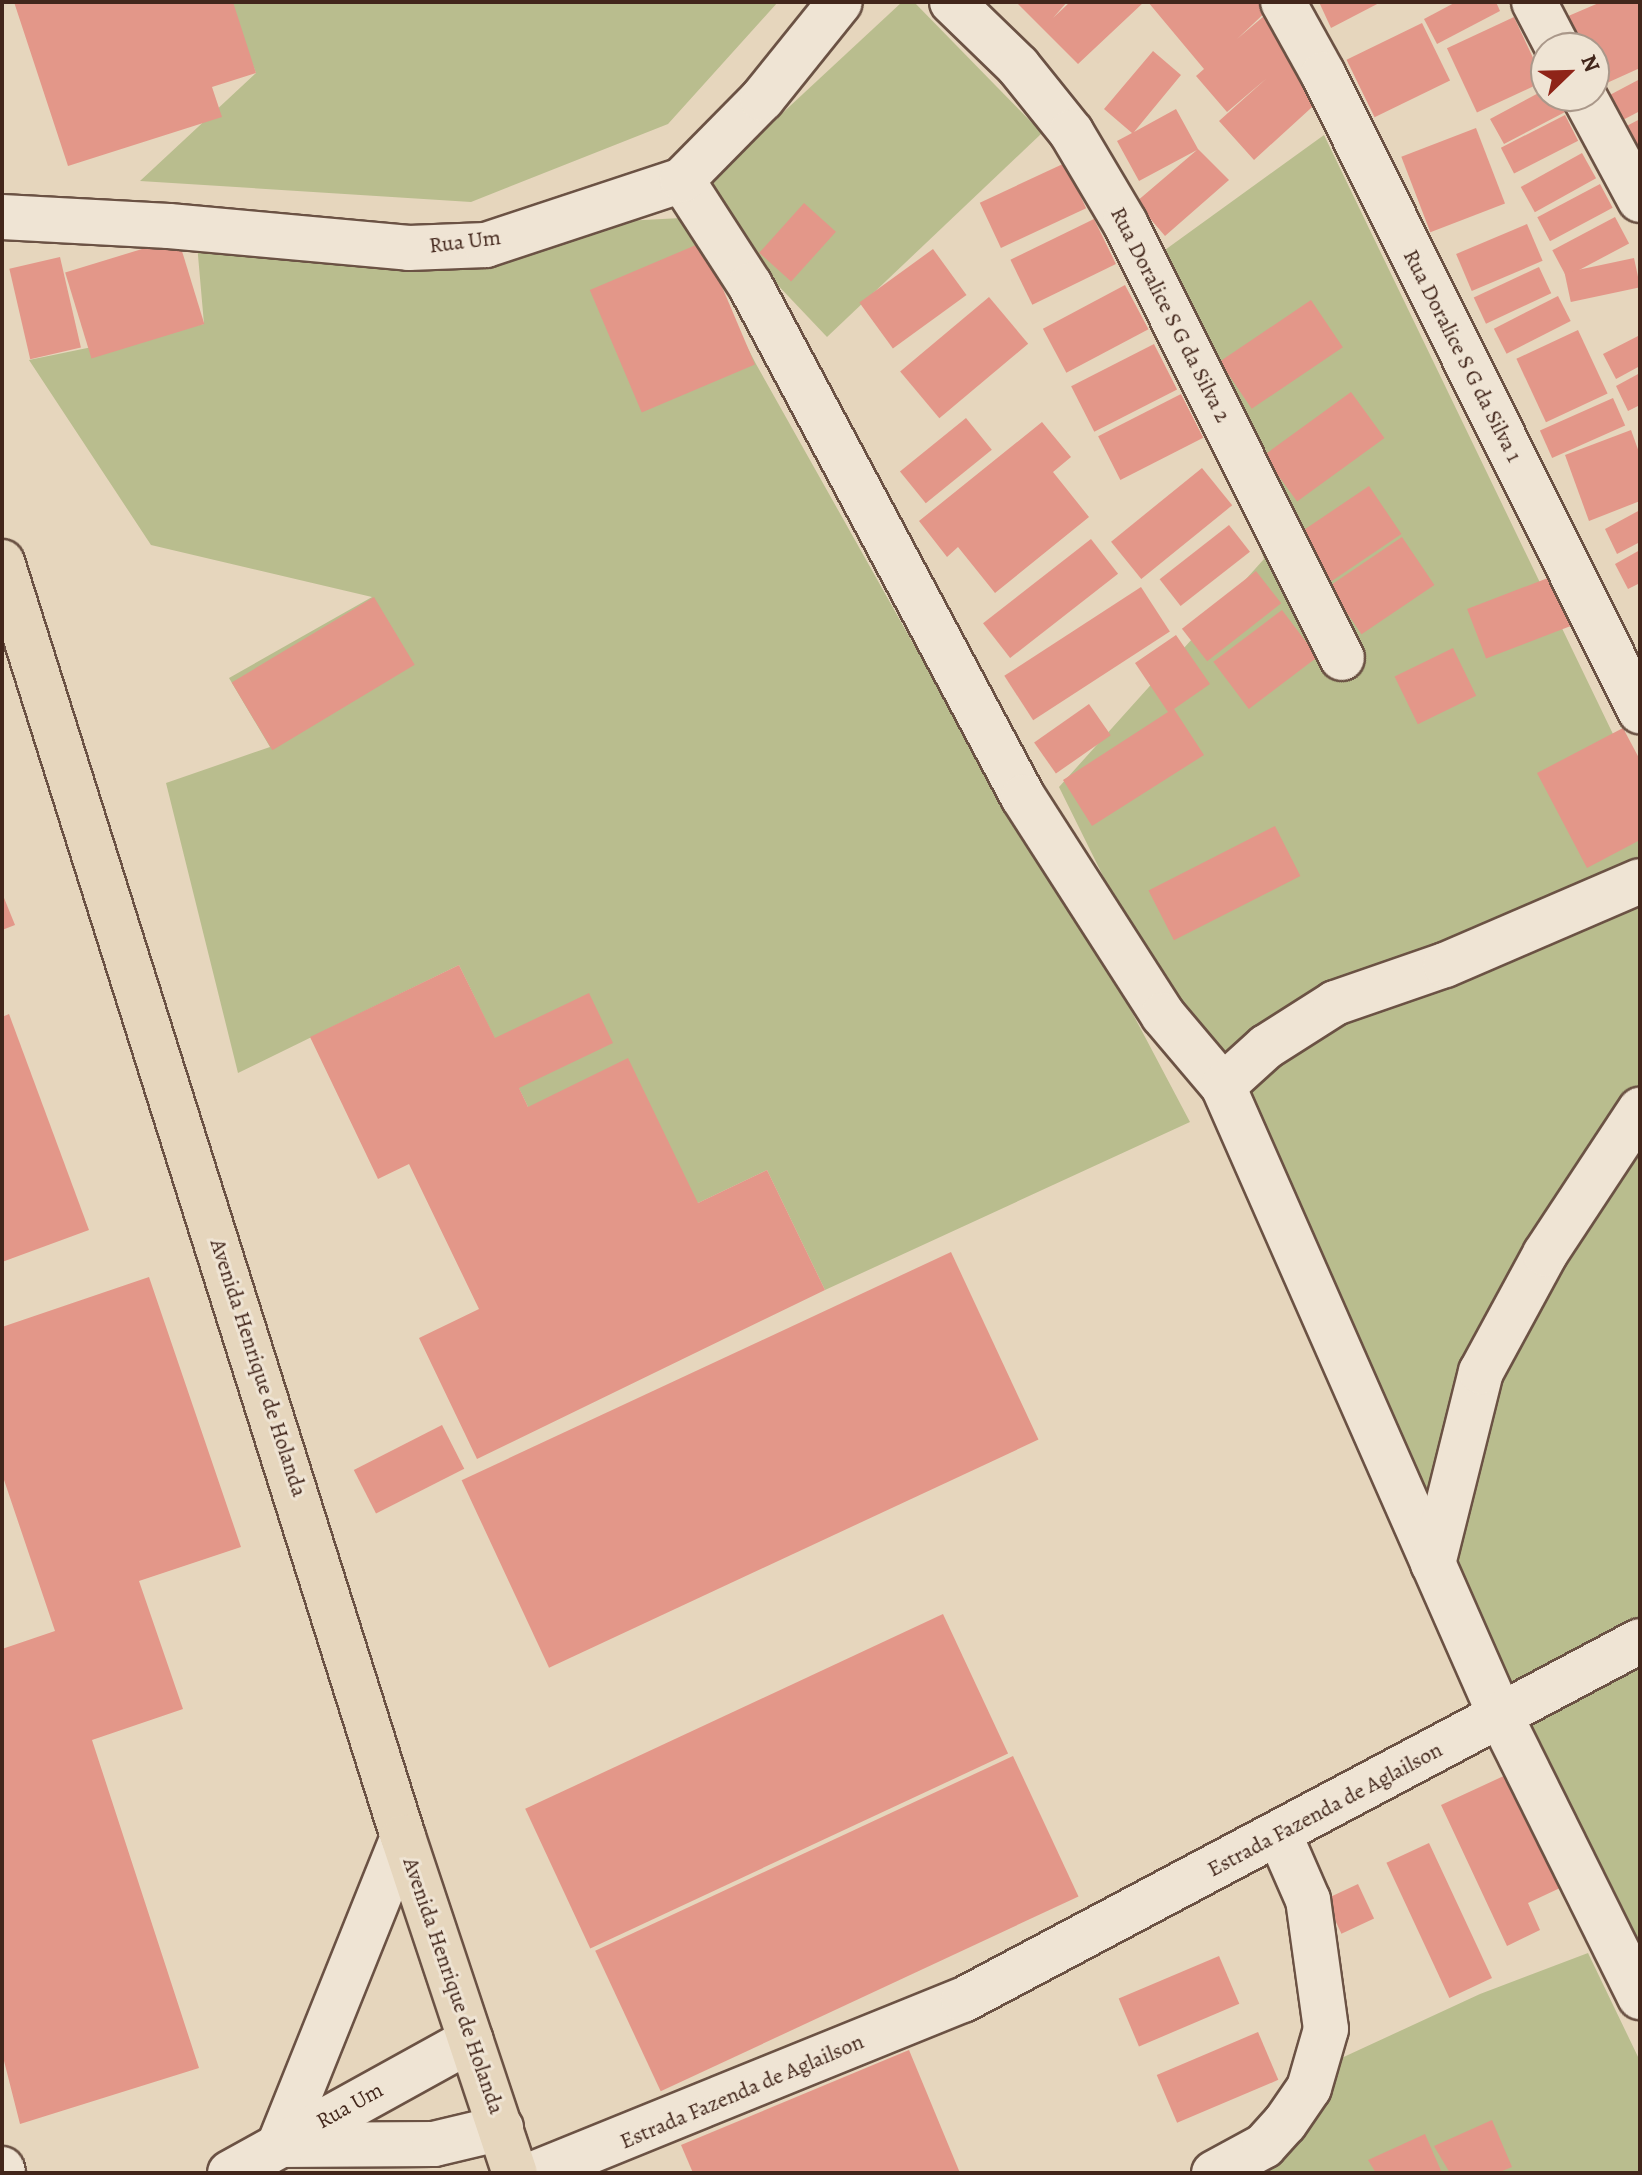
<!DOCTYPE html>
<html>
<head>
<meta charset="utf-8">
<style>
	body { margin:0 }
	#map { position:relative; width:1642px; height:2175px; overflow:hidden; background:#e6d6bd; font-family:Alegreya,serif }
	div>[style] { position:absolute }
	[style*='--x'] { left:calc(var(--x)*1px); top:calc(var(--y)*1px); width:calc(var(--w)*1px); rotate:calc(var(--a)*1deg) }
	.green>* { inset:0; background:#b9bd8e }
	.building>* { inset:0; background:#e39789; transform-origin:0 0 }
	.roads { filter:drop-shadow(2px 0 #6b5244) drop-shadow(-2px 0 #6b5244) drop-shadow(0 2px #6b5244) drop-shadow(0 -2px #6b5244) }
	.street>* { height:44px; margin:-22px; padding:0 22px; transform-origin:22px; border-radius:22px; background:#efe4d4 }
	.primary>* { height:44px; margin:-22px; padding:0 22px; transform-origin:22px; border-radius:22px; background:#e6d6bd }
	span { translate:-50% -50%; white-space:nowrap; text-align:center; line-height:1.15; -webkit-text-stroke:6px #efe4d4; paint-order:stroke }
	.street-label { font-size:22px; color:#42261b }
	.frame { position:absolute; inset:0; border:4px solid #42261b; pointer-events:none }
	.north { position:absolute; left:1530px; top:32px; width:80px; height:80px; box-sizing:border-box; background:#efe4d4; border:2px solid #aa988a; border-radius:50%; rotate:67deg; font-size:22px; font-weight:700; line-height:32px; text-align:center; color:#42261b }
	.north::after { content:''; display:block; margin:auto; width:28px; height:36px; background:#8f2418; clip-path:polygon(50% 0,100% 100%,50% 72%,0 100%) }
</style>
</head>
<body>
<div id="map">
	<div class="green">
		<i style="clip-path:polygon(229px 2px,778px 2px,668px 124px,471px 202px,140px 181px,256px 73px)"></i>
		<i style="clip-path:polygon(902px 2px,914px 2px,1042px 133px,827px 337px,693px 196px)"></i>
		<i style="clip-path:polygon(1324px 135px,1640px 790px,1640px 1962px,1059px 787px,1264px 559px,1158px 255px)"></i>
		<i style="clip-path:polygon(681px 218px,756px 364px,919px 654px,1081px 916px,1190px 1122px,825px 1290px,767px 1170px,698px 1203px,528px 1107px,459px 965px,238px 1073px,166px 783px,270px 747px,229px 678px,372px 597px,151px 545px,29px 360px,204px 324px,197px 244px)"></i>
		<i style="clip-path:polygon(1588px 1953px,1640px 2061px,1640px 2173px,1264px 2173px,1319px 2107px,1335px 2061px,1480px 1994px)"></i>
	</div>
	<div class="building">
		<i style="clip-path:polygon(14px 2px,233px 2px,256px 73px,212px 87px,222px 117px,68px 166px)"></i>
		<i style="clip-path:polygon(1016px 2px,1067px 2px,1053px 18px,1070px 2px,1144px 2px,1078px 64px)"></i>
		<i style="clip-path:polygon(1148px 2px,1263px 2px,1269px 9px,1237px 39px,1264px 16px,1296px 52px,1287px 59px,1322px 98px,1254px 160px,1219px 121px,1267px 78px,1227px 112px,1196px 76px,1204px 69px)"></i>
		<i style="clip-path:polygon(1319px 2px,1381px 2px,1331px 28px)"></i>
		<i style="clip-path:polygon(1456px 2px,1496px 2px,1500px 11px,1437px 44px,1424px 19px)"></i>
		<i style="clip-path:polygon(1601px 2px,1640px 2px,1640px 68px,1598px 87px,1594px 48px,1580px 48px,1566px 17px)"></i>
		<i style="left:1514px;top:17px;width:71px;height:74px;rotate:65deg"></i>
		<i style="left:1422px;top:23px;width:64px;height:84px;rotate:64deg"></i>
		<i style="clip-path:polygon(1153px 51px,1181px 75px,1134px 132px,1176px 109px,1198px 149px,1229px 180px,1165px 236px,1136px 202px,1197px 150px,1139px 181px,1117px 141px,1132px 133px,1104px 109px)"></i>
		<i style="clip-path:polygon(1640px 79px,1640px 111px,1619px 122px,1606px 97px)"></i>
		<i style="clip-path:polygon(1546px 89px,1546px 96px,1559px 96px,1567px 111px,1504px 144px,1490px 119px)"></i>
		<i style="left:1565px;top:115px;width:29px;height:72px;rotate:63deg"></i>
		<i style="clip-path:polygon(1640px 119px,1640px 151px,1634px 154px,1621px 129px)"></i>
		<i style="left:1476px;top:128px;width:81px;height:80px;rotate:69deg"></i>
		<i style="left:1582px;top:153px;width:29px;height:70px;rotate:61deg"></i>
		<i style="left:1065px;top:163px;width:50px;height:94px;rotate:65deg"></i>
		<i style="left:1600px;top:184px;width:27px;height:71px;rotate:62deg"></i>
		<i style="left:804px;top:203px;width:43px;height:67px;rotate:42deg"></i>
		<i style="left:1615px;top:217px;width:30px;height:71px;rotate:62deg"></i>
		<i style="left:1094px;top:219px;width:50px;height:93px;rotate:64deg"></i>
		<i style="left:1527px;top:224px;width:40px;height:77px;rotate:67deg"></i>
		<i style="left:178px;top:238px;width:90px;height:118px;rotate:73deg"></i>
		<i style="left:703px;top:242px;width:133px;height:123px;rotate:67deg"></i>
		<i style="left:933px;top:249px;width:57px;height:91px;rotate:54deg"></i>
		<i style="left:60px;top:257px;width:93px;height:52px;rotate:77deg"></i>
		<i style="left:1634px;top:258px;width:30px;height:71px;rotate:78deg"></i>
		<i style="left:1539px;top:267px;width:29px;height:72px;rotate:65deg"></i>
		<i style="left:1125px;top:285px;width:50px;height:93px;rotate:62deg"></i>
		<i style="left:1558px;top:296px;width:28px;height:72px;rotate:63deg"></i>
		<i style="left:989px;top:297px;width:61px;height:116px;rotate:50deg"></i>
		<i style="left:1311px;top:300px;width:57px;height:110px;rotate:56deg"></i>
		<i style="left:1578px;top:330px;width:70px;height:68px;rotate:65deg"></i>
		<i style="clip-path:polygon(1640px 335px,1640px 366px,1616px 379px,1603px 354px)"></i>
		<i style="left:1154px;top:344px;width:51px;height:93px;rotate:63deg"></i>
		<i style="clip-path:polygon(1640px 373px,1640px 405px,1628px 411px,1616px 386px)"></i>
		<i style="left:1351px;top:392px;width:57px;height:108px;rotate:54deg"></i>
		<i style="left:1181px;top:394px;width:49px;height:93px;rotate:63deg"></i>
		<i style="left:1613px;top:398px;width:30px;height:80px;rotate:66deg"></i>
		<i style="left:966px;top:418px;width:41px;height:85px;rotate:51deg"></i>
		<i style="clip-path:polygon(1042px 422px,1071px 457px,1053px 472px,1089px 517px,995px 593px,958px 547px,947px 557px,919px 521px)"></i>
		<i style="clip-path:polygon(1631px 430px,1640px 455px,1640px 501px,1589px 521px,1565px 455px)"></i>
		<i style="left:1202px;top:468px;width:48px;height:117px;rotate:51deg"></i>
		<i style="left:1369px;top:486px;width:58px;height:88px;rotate:56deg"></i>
		<i style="clip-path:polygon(1640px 510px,1640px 542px,1617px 554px,1605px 529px)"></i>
		<i style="left:1229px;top:525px;width:34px;height:88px;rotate:52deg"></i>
		<i style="left:1402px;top:537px;width:58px;height:88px;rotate:56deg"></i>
		<i style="left:1091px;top:539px;width:44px;height:137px;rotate:52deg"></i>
		<i style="clip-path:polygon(1640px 550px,1640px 583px,1628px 589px,1615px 564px)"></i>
		<i style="left:1256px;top:571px;width:41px;height:94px;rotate:52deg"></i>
		<i style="left:1553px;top:576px;width:53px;height:92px;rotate:69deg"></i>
		<i style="left:1141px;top:587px;width:53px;height:163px;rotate:57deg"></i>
		<i style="left:374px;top:597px;width:79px;height:166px;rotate:59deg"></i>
		<i style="left:1282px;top:610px;width:59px;height:86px;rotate:53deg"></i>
		<i style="clip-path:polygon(1176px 635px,1210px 684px,1174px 709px,1204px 755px,1092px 826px,1063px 780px,1168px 712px,1135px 663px)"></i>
		<i style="left:1453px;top:648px;width:53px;height:65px;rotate:64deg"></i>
		<i style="left:1089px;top:704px;width:38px;height:67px;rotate:55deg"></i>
		<i style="clip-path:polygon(1623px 728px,1640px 760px,1640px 840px,1587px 868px,1537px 773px)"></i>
		<i style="left:1275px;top:826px;width:56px;height:142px;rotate:63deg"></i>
		<i style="clip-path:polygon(2px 893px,15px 925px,2px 930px)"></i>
		<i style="clip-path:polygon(459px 965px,495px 1038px,589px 993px,613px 1043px,519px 1088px,528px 1107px,628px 1058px,698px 1203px,767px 1170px,825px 1290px,477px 1459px,419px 1338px,479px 1309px,409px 1164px,378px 1179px,310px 1037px)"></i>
		<i style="clip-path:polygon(9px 1014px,89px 1230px,2px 1262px,2px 1017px)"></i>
		<i style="left:951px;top:1252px;width:207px;height:540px;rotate:65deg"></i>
		<i style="clip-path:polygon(149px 1277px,241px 1547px,139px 1581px,183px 1709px,92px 1740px,199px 2068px,20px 2124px,2px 2053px,2px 1649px,55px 1631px,2px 1474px,2px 1327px)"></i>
		<i style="left:442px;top:1425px;width:49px;height:99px;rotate:63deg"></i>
		<i style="left:943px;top:1614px;width:154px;height:461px;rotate:65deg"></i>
		<i style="left:1013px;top:1756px;width:155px;height:461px;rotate:65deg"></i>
		<i style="clip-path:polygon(1508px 1774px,1560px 1888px,1528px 1903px,1540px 1930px,1507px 1946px,1441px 1805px)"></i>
		<i style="left:1429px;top:1843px;width:149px;height:47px;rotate:65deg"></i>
		<i style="left:1358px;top:1884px;width:38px;height:36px;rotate:65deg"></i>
		<i style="left:1219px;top:1956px;width:52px;height:109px;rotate:67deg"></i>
		<i style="left:1258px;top:2032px;width:52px;height:110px;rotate:67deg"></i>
		<i style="clip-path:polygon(909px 2050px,960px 2173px,693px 2173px,681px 2145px)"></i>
		<i style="clip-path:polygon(1492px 2120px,1512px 2167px,1497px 2173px,1450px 2173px,1434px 2146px)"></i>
		<i style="clip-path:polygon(1425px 2134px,1442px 2173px,1376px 2173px,1368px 2160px)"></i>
	</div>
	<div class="roads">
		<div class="street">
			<i style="--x:952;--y:2;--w:92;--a:44.1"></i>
			<i style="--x:1018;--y:66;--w:85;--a:51.2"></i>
			<i style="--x:1071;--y:132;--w:106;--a:59.3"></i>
			<i style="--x:1125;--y:223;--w:486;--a:63.5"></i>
			<i style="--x:1283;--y:2;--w:82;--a:60.9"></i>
			<i style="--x:1323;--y:74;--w:712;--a:63.54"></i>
			<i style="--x:1534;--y:2;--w:52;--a:62.4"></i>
			<i style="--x:1584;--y:96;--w:118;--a:61.7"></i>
			<i style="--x:682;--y:180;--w:125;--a:57.1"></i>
			<i style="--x:750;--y:285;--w:580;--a:61.93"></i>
			<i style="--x:1023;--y:797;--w:259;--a:57.3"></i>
			<i style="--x:1163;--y:1015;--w:93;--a:49.8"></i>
			<i style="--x:1223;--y:1086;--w:687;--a:66.23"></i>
			<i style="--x:1500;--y:1715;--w:315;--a:63.6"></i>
			<i style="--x:2;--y:217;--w:167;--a:3.1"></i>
			<i style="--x:169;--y:226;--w:241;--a:5.2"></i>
			<i style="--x:409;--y:248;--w:77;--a:-2.2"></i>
			<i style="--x:486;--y:245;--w:206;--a:-18.3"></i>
			<i style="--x:682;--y:180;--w:114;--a:-45.4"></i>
			<i style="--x:762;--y:99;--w:124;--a:-51.2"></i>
			<i style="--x:1223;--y:1086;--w:58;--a:-42.2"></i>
			<i style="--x:1266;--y:1047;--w:82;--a:-32.5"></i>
			<i style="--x:1335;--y:1003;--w:116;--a:-19.1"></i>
			<i style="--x:1445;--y:965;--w:212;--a:-23.3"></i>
			<i style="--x:1433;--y:1564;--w:198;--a:-76"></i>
			<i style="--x:1481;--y:1372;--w:134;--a:-61.5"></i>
			<i style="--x:1545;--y:1254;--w:173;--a:-56.6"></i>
			<i style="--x:403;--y:1837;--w:332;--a:111.9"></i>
			<i style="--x:279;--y:2145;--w:155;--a:-0.4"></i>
			<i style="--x:434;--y:2144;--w:69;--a:-13.4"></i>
			<i style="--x:2;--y:2169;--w:4;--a:76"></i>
			<i style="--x:230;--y:2173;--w:275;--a:-28.9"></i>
			<i style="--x:536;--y:2173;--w:461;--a:-22.1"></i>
			<i style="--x:963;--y:2000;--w:766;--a:-27.94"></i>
			<i style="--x:1214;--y:2173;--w:57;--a:-28.4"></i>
			<i style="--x:1264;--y:2146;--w:31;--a:-48"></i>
			<i style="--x:1285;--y:2123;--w:42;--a:-55.6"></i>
			<i style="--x:1309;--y:2088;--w:61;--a:-73.9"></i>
			<i style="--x:1326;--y:2029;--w:130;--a:-97.9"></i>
			<i style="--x:1308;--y:1900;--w:70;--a:-113.6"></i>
		</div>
		<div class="primary">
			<i style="--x:2;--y:562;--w:1337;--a:72.54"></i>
			<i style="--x:403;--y:1837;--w:354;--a:71.6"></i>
		</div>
	</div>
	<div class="street-label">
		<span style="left:465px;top:242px;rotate:-7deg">Rua Um</span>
		<span style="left:1170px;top:315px;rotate:63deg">Rua Doralice S G da Silva 2</span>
		<span style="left:1462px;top:356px;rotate:63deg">Rua Doralice S G da Silva 1</span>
		<span style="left:258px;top:1368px;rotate:72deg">Avenida Henrique de Holanda</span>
		<span style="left:1325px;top:1810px;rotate:-28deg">Estrada Fazenda de Aglailson</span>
		<span style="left:453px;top:1986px;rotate:71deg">Avenida Henrique de Holanda</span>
		<span style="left:742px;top:2092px;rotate:-23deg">Estrada Fazenda de Aglailson</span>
		<span style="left:350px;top:2106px;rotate:-29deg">Rua Um</span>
	</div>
	<div class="frame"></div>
	<div class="north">N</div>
</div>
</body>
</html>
